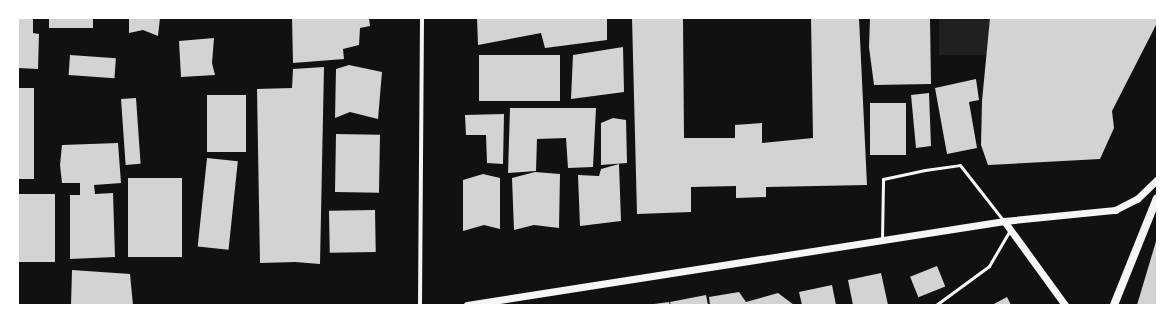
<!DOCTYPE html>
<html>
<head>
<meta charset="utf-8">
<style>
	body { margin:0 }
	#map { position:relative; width:1175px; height:323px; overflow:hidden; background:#111; font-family:"Space Grotesk",sans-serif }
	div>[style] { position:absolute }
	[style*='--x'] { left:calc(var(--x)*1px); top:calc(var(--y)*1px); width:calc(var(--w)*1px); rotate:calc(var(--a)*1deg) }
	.green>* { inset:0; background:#202020; transform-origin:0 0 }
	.building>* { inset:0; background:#d3d3d3; transform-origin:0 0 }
	.service>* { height:3px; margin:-1.5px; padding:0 1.5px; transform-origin:1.5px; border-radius:1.5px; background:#f5f5f5 }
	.minor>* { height:4px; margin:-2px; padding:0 2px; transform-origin:2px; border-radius:2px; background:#f5f5f5 }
	.tertiary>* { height:7px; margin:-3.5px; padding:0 3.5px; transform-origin:3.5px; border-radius:3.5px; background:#f5f5f5 }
	.secondary>* { height:8px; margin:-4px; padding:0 4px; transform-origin:4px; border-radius:4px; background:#f5f5f5 }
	span { translate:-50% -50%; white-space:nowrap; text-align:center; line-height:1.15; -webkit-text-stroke:3px #fff; paint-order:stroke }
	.frame { position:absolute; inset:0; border:19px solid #fff; pointer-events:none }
</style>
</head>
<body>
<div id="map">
	<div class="green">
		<i style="left:939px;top:18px;width:59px;height:37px"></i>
	</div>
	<div class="building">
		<i style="clip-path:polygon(18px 18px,33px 18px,33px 33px,39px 34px,38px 69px,18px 68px)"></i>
		<i style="left:49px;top:18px;width:44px;height:10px"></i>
		<i style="clip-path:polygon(129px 18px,160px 18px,158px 36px,143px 30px,129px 33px)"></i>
		<i style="clip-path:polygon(292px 18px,369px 18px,370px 26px,360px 28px,359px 45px,343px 49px,344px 59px,293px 63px)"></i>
		<i style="clip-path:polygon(477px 18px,607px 18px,607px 40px,545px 48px,541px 33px,478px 45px)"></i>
		<i style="clip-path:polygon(632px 18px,683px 18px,684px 138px,735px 138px,735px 125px,762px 123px,762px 143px,813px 138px,811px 18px,859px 18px,867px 185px,766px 187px,766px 197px,736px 198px,736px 186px,691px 187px,691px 212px,637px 214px)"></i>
		<i style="clip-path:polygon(870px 18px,930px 18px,931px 84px,874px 85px,869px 47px)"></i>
		<i style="clip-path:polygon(990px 18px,1157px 18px,1157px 23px,1112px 111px,1114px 128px,1100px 159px,988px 165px,981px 145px,982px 101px)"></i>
		<i style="clip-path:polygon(214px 38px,212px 63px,215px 75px,181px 77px,179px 41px)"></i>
		<i style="clip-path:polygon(623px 47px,624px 92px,571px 99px,573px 55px)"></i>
		<i style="left:70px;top:55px;width:46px;height:20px;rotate:4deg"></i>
		<i style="left:560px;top:55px;width:46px;height:81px;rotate:90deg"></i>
		<i style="clip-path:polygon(349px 65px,382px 72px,378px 119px,350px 112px,335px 118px,336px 69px)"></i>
		<i style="clip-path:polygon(324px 67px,320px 264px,295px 262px,260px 263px,257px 89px,292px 88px,293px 69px)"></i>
		<i style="clip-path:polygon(976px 79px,979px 100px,969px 102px,977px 148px,947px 154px,935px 88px)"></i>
		<i style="left:18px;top:88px;width:16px;height:91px"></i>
		<i style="clip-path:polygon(929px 93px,931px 146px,916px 148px,911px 95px)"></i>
		<i style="left:207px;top:95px;width:39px;height:57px"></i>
		<i style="left:136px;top:98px;width:66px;height:15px;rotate:86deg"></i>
		<i style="left:906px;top:103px;width:52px;height:36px;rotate:90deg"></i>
		<i style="clip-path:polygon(510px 108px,596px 108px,593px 167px,568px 168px,566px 138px,537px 139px,536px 171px,508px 173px)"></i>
		<i style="clip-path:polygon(504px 114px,503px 164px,487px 163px,486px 135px,466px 135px,465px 115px)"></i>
		<i style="clip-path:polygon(613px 118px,626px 120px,627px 163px,601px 165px,601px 123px)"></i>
		<i style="left:336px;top:134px;width:44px;height:58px;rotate:1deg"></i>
		<i style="clip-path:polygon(118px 143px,121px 183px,94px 185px,95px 194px,113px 193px,115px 257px,70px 259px,70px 195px,80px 195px,80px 183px,62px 183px,60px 165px,62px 145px)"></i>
		<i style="left:207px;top:158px;width:31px;height:89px;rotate:6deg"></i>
		<i style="clip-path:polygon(619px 164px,621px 221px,580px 226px,578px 175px,599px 176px,601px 169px)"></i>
		<i style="clip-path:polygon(535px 172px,560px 174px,559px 228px,534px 225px,514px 230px,512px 178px)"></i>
		<i style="clip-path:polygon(483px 174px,500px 178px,500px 229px,484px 225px,463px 231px,463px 180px)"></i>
		<i style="left:182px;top:178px;width:79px;height:54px;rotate:90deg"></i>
		<i style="left:55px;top:194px;width:68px;height:37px;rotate:90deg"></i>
		<i style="left:375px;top:210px;width:42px;height:46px;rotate:89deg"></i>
		<i style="clip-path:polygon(1157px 238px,1157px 305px,1137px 305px)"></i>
		<i style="left:937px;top:266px;width:22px;height:29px;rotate:68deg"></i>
		<i style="clip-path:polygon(72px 270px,130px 274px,133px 305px,71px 305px)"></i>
		<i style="clip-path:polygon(881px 273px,888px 305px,853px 305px,848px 280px)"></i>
		<i style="clip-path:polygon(832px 285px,836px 305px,802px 305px,799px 292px)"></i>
		<i style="clip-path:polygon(739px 292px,746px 302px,778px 293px,794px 305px,710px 305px,709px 297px)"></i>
		<i style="clip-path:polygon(706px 295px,708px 305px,671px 305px,670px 302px)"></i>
		<i style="clip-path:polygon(1007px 297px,1011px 305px,992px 305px)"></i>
		<i style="clip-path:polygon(669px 302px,670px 305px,654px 305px,654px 304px)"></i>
	</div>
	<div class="service">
		<i style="--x:882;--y:239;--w:60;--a:-89"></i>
		<i style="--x:883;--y:179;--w:43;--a:-12.1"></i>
		<i style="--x:925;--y:170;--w:35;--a:-8"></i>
		<i style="--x:960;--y:165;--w:70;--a:52"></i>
		<i style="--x:936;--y:305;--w:66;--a:-36.3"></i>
		<i style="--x:989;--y:266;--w:42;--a:-59.7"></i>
	</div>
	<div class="minor">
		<i style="--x:420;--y:305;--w:287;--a:-89.6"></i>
	</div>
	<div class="tertiary">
		<i style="--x:1004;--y:221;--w:104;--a:54"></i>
		<i style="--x:467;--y:305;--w:544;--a:-8.89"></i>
		<i style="--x:1004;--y:221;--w:112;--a:-5.7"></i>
		<i style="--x:1115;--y:210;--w:25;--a:-27"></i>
		<i style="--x:1137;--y:199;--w:28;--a:-44"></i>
	</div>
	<div class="secondary">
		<i style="--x:1114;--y:305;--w:115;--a:-68.1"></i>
	</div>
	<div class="frame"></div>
</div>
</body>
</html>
